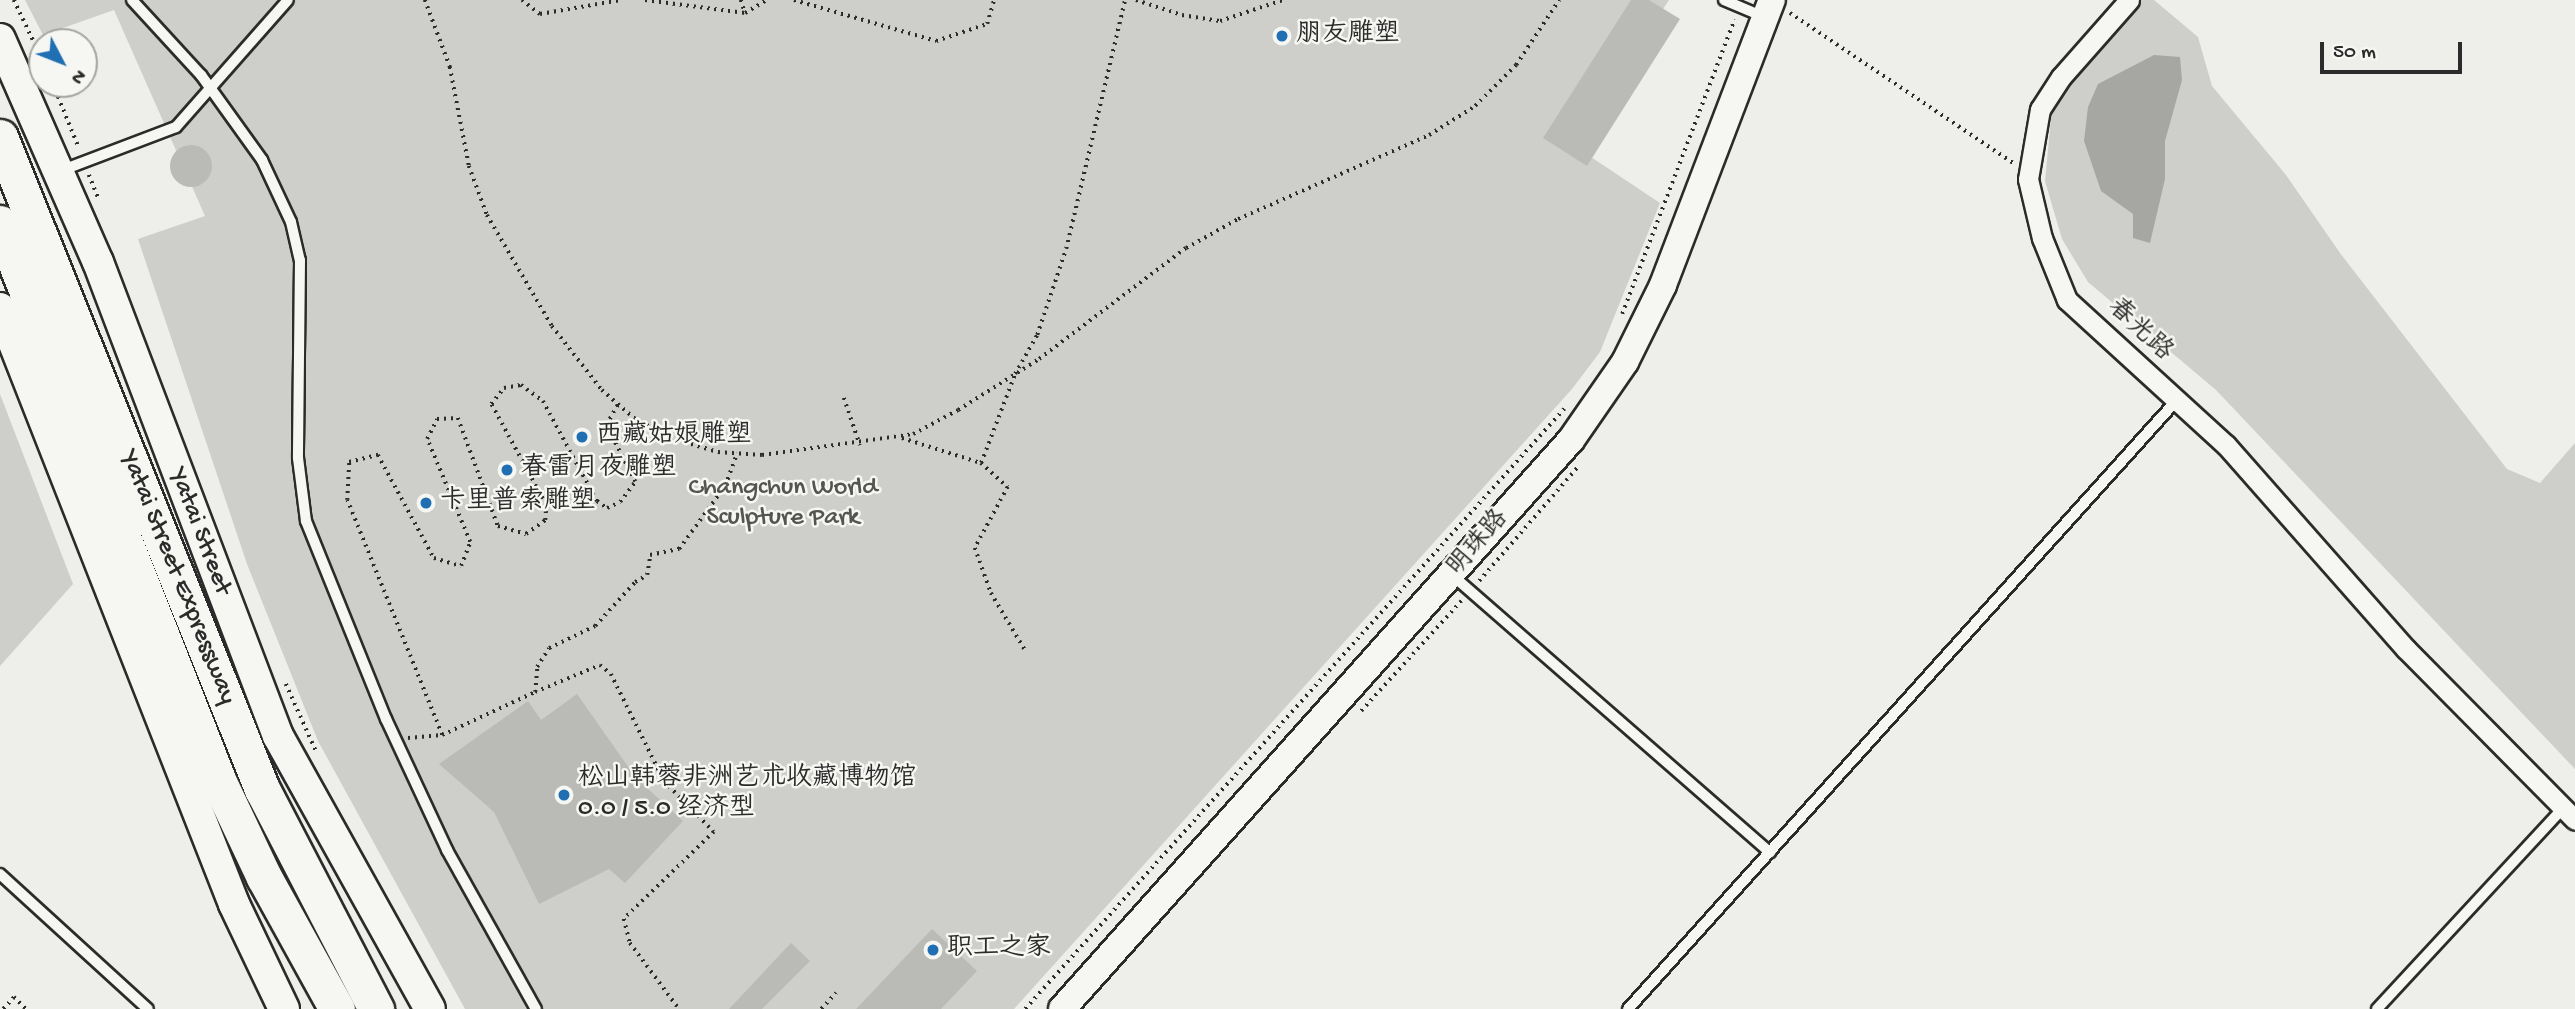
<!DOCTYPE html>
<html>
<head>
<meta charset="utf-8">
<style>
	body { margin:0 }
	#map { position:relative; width:2575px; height:1009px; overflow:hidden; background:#eeeeea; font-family:"Gochi Hand","LXGW WenKai TC",sans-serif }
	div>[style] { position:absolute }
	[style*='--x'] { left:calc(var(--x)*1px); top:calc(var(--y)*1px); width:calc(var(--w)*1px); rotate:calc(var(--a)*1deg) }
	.green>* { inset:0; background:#cececa }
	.water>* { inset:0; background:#a6a6a3 }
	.building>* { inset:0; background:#babab7 }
	.round { border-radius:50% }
	.path>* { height:3.5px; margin-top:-1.75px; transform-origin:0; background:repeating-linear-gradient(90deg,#2b2b2b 0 2px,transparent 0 7px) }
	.roads { filter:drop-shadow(2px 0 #2b2b2b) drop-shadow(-2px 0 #2b2b2b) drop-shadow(0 2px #2b2b2b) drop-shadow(0 -2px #2b2b2b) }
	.lane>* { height:10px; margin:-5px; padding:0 5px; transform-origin:5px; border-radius:5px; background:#f6f6f2 }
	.street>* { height:19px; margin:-9.5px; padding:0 9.5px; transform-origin:9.5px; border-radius:9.5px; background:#f6f6f2 }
	.secondary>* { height:26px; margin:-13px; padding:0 13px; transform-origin:13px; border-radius:13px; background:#f6f6f2 }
	.primary>* { height:30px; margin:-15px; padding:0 15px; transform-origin:15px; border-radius:15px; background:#f6f6f2 }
	.highway>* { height:35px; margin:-17.5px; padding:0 17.5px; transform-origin:17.5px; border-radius:17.5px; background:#f6f6f2 }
	.dots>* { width:19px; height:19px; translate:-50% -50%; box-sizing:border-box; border:4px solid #f6f6f2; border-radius:50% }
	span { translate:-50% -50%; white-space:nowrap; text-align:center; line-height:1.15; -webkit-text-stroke:5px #f6f6f2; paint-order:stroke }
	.poi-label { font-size:26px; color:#2b2b2b }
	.left { translate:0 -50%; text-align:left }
	.street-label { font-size:26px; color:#2b2b2b }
	.park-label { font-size:26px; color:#545453 }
	.north { position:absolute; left:28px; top:28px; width:70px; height:70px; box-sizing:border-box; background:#f6f6f2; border:2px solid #a5a5a2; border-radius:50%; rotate:132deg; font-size:19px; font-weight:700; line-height:28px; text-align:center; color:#2b2b2b }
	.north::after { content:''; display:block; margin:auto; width:24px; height:32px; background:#1f6fb2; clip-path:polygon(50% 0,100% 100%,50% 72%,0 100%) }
	.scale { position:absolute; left:2320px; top:42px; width:142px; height:32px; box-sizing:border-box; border:4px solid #2b2b2b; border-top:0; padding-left:9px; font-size:21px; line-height:24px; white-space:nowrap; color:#2b2b2b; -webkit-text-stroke:5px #f6f6f2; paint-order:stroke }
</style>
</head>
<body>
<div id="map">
	<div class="green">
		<i style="clip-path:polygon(25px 0,1669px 0,1573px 145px,1660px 203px,1600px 352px,1572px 389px,1014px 1009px,465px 1009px,318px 741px,247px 564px,138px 239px,205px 216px,114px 10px,43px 35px)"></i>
		<i style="clip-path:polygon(2140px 0,2154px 0,2198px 37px,2212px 86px,2286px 175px,2340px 253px,2507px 469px,2540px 483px,2575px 443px,2575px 769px,2216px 390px,2088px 282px,2062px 239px,2045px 181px,2052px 108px)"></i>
		<i style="clip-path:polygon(0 394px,73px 584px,0 666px)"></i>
	</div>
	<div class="water">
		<i style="clip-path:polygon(2154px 55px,2180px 57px,2182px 80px,2165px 141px,2165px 179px,2150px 243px,2133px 238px,2133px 214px,2101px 191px,2084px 141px,2088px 107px,2098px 84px)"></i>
	</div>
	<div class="building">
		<i style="clip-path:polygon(1631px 0,1649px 0,1680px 19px,1587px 166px,1543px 138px)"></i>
		<i class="round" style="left:170px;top:145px;width:42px;height:42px"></i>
		<i style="clip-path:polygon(577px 694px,636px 778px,683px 821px,625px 883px,609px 869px,539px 904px,494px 812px,439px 764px,528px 701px,541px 720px)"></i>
		<i style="clip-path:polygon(932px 929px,977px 971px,941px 1009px,856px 1009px)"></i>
		<i style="clip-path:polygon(791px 943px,810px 961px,762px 1009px,729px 1009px)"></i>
	</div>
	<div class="path">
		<i style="--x:14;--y:0;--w:65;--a:64.6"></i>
		<i style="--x:425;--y:0;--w:72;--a:69.5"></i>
		<i style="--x:450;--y:67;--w:101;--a:79.1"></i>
		<i style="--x:469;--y:166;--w:52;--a:69.8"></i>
		<i style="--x:487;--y:215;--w:129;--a:59.6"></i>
		<i style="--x:552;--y:326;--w:81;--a:52"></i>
		<i style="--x:602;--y:390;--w:43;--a:41.2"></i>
		<i style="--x:634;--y:418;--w:42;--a:28.4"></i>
		<i style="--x:671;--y:438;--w:49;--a:16.6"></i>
		<i style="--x:718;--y:452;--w:44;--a:3.9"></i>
		<i style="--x:762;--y:455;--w:152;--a:-7.9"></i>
		<i style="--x:913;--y:434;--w:51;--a:-28.1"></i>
		<i style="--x:958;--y:410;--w:96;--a:-32.2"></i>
		<i style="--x:1039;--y:359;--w:184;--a:-37.1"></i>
		<i style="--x:1186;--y:248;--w:60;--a:-29.1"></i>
		<i style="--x:1238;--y:219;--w:209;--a:-23.7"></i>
		<i style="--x:1429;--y:135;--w:54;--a:-32.2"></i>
		<i style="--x:1475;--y:106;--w:58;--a:-45"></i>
		<i style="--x:1516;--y:65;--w:78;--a:-56.5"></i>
		<i style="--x:522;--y:0;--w:23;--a:38"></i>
		<i style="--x:540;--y:14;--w:82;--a:-9.8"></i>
		<i style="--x:645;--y:0;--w:101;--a:7.4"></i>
		<i style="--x:745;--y:13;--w:26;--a:-31"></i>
		<i style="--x:741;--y:0;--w:14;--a:73"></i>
		<i style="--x:794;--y:0;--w:148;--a:16.1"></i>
		<i style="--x:936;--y:41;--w:54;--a:-18.4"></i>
		<i style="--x:987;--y:24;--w:25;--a:-74"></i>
		<i style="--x:1136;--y:0;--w:48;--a:18.1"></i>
		<i style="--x:1182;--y:15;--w:38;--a:9"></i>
		<i style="--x:1220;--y:21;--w:66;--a:-18.4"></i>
		<i style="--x:1790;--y:13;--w:269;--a:33.9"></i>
		<i style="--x:53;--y:84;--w:69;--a:67.9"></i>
		<i style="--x:89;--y:175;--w:24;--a:68"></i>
		<i style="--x:1622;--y:314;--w:315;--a:-69.1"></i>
		<i style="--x:844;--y:398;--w:50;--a:71.2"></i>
		<i style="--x:902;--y:438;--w:83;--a:17.6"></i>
		<i style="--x:981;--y:463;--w:36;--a:42"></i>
		<i style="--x:1008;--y:487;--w:69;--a:118.4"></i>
		<i style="--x:975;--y:548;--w:48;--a:70.4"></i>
		<i style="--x:991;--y:593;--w:66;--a:59.2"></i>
		<i style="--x:981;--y:463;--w:95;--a:-69.1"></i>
		<i style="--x:1015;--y:374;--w:45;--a:-60.6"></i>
		<i style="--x:1037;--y:335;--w:91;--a:-71.4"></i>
		<i style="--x:1066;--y:249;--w:256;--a:-76.7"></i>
		<i style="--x:1479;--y:581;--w:150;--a:-49.1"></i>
		<i style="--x:286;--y:684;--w:73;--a:65.9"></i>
		<i style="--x:535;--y:692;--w:70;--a:-22.6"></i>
		<i style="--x:600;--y:665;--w:14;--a:39"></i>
		<i style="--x:611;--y:674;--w:119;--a:63.6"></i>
		<i style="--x:664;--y:781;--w:71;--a:45.6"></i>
		<i style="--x:714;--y:832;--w:125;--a:136"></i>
		<i style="--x:624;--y:919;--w:25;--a:76"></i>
		<i style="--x:630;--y:943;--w:82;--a:53.4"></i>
		<i style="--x:1361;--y:711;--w:150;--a:-47.7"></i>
		<i style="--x:442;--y:735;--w:253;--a:-112"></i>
		<i style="--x:347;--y:500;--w:38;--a:-87"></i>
		<i style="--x:349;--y:462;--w:30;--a:-14"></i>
		<i style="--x:378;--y:455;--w:117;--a:61.5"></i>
		<i style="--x:434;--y:558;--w:28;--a:17"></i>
		<i style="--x:461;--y:566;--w:26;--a:-69"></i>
		<i style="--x:470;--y:542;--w:112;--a:-112.7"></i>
		<i style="--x:427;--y:439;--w:22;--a:-63"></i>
		<i style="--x:437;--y:419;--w:21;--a:-3"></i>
		<i style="--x:458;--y:418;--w:115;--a:69.7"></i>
		<i style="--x:498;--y:526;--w:29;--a:16"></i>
		<i style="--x:526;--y:534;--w:24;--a:-36"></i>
		<i style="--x:545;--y:520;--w:15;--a:-86"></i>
		<i style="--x:546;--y:505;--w:115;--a:-118.6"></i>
		<i style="--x:491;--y:404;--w:21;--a:-51"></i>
		<i style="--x:504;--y:388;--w:17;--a:-10"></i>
		<i style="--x:521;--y:385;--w:27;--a:36"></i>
		<i style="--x:543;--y:401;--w:114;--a:61.6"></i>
		<i style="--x:597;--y:501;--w:12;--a:35"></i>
		<i style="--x:607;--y:508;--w:14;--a:-25"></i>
		<i style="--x:620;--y:502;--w:25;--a:-53"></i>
		<i style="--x:635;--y:482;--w:64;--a:-117"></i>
		<i style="--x:606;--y:425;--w:24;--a:-60"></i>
		<i style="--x:408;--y:738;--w:34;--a:-5"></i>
		<i style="--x:442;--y:735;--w:102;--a:-24.8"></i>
		<i style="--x:535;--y:692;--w:25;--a:-85"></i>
		<i style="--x:537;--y:667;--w:22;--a:-58"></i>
		<i style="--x:549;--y:648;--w:51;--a:-25.6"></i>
		<i style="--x:595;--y:626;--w:59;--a:-47.7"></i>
		<i style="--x:635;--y:582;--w:14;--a:-30"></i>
		<i style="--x:647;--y:575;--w:20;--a:-81"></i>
		<i style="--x:650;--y:555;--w:30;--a:-12"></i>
		<i style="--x:679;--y:549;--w:78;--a:-53.9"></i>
		<i style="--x:725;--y:486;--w:35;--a:-70"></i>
		<i style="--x:3;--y:1009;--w:16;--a:-47"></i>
		<i style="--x:14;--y:997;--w:17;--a:45"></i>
		<i style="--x:821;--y:1009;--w:22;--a:-47"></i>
		<i style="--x:1025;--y:1009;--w:807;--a:-48.07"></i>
	</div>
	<div class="roads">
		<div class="lane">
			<i style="--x:132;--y:0;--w:102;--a:47.4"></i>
			<i style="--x:201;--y:75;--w:105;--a:54.3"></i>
			<i style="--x:262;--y:160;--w:68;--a:64.9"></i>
			<i style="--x:291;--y:222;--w:39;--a:77"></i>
			<i style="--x:300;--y:260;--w:198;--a:90.6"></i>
			<i style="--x:298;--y:458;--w:64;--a:82.8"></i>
			<i style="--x:306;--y:521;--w:214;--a:68"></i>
			<i style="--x:386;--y:719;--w:145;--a:65"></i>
			<i style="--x:447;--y:850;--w:182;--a:60.8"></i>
			<i style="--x:1724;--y:0;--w:43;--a:23"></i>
			<i style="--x:60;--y:171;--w:124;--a:-20.8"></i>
			<i style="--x:176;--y:127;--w:169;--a:-48.6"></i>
			<i style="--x:1452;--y:575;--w:422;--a:41.1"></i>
			<i style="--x:0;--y:874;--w:200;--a:42.4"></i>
			<i style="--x:1628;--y:1009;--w:819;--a:-47.97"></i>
			<i style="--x:2377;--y:1009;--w:275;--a:-47.2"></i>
		</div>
		<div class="street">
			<i style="--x:2129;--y:0;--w:103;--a:131.4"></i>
			<i style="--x:2061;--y:77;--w:38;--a:123"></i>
			<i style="--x:2040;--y:109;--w:71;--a:99.7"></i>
			<i style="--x:2028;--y:179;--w:61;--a:76.7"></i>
			<i style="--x:2042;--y:238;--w:67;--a:68"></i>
			<i style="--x:2067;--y:300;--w:215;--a:42.4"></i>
			<i style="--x:2226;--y:445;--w:272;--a:48.6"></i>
			<i style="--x:2406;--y:649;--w:240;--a:45.3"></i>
		</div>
		<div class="secondary">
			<i style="--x:1062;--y:1009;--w:763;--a:-48.19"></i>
			<i style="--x:1571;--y:440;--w:95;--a:-55.3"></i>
			<i style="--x:1625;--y:362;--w:86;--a:-63.7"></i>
			<i style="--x:1663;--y:285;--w:305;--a:-69.1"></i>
		</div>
		<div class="primary">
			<i style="--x:0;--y:39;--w:244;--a:66.3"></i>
			<i style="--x:98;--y:262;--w:507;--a:69.21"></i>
			<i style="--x:278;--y:736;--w:312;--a:60.9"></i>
			<i style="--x:0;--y:308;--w:640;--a:68.56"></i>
			<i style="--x:234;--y:904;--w:116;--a:64.5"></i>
		</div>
		<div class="highway">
			<i style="--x:0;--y:137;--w:703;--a:68.11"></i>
			<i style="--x:262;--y:789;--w:248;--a:62.6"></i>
			<i style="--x:0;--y:223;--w:600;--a:68.61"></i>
			<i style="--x:219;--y:782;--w:105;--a:64.7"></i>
			<i style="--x:264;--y:877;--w:151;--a:61.1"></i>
		</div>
	</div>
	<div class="dots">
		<i style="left:1282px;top:36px;background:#1f6fb2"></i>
		<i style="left:582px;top:437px;background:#1f6fb2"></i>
		<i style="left:507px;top:470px;background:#1f6fb2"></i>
		<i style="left:426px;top:503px;background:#1f6fb2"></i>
		<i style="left:564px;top:795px;background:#1f6fb2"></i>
		<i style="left:933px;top:950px;background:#1f6fb2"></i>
	</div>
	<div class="poi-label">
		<span class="left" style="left:1296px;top:36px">朋友雕塑</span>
		<span class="left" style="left:596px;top:437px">西藏姑娘雕塑</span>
		<span class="left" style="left:521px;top:470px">春雷月夜雕塑</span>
		<span class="left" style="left:440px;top:503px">卡里普索雕塑</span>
		<span class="left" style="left:578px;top:795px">松山韩蓉非洲艺术收藏博物馆<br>0.0 / 5.0 经济型</span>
		<span class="left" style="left:947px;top:950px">职工之家</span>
	</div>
	<div class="street-label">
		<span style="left:2139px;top:331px;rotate:43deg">春光路</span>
		<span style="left:199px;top:532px;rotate:69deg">Yatai Street</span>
		<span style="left:1479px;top:544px;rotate:-49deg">明珠路</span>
		<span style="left:177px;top:578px;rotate:68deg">Yatai Street Expressway</span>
	</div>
	<div class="park-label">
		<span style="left:783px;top:504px">Changchun World<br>Sculpture Park</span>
	</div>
	<div class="north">N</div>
	<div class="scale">50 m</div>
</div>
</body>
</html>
